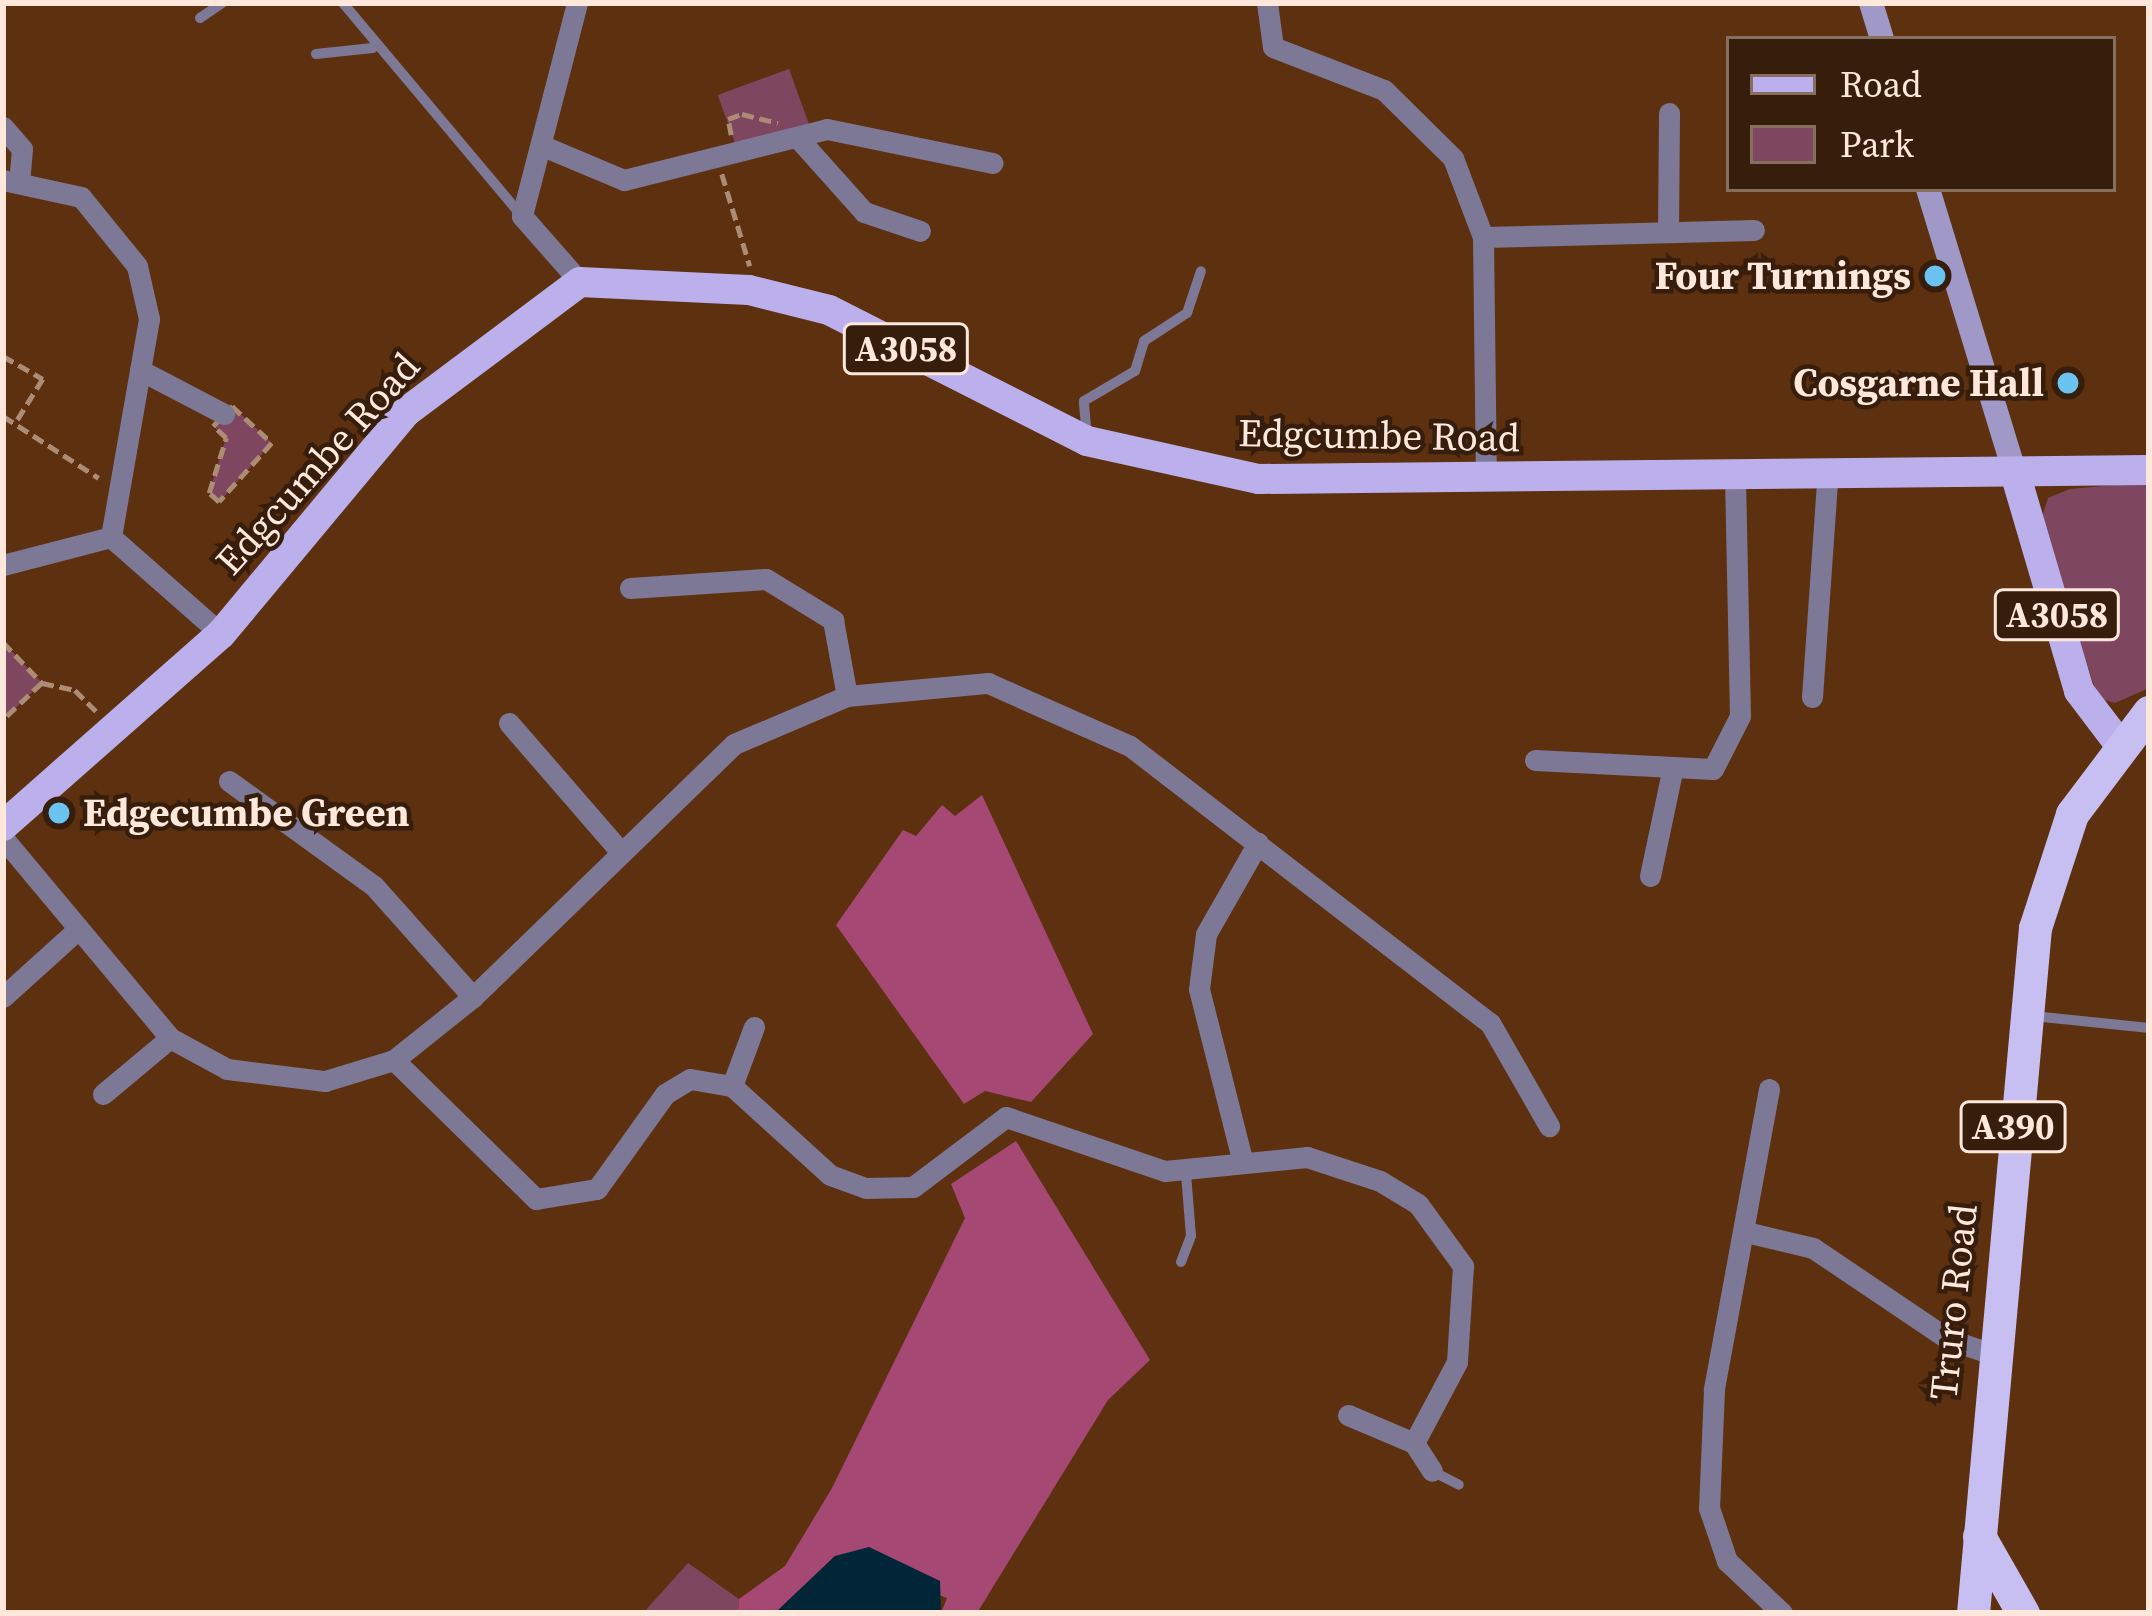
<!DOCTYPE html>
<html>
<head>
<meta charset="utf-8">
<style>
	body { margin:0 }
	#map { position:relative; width:2152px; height:1616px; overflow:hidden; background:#5d300f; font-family:"Source Serif 4",serif }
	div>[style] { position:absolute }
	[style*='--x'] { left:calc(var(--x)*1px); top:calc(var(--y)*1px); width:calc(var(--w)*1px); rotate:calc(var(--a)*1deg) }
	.green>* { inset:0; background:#7e465f; transform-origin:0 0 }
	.forest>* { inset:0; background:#a54874 }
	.water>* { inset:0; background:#002637 }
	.path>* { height:4.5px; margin-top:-2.25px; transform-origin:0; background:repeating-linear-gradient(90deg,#ad8c75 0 12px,transparent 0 18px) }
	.service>* { height:10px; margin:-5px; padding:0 5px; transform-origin:5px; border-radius:5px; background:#7d7895 }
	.minor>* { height:21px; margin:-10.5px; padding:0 10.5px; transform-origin:10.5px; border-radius:10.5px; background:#7d7895 }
	.secondary>* { height:24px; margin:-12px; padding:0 12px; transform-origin:12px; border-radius:12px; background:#a098c6 }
	.primary>* { height:30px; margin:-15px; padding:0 15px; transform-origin:15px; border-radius:15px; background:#bbb0ec }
	.trunk>* { height:33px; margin:-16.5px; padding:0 16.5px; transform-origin:16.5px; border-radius:16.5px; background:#c7bef1 }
	.dots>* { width:33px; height:33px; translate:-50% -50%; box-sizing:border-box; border:6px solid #371d0c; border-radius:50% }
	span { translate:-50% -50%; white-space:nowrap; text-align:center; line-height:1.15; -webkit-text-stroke:9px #371d0c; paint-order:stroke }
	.shield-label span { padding:3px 9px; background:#371d0c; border:3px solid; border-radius:9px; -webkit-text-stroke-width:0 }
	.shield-label { font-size:36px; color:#fee8db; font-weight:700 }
	.poi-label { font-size:39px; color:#fee8db; font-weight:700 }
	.right { translate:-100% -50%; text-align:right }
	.left { translate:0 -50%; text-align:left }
	.street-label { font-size:39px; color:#fee8db }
	.frame { position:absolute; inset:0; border:6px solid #fee8db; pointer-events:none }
	.legend { position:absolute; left:1726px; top:36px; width:390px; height:156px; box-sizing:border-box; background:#371d0c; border:3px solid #876e5f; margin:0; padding:15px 21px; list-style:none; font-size:36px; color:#fee8db }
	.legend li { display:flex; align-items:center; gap:24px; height:60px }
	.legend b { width:60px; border:3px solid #876e5f }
</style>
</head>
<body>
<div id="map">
	<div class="green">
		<i style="left:789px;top:69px;width:68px;height:76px;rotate:70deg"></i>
		<i style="clip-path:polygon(232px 406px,272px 443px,219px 502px,209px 493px,226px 438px,213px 426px)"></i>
		<i style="clip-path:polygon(2149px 482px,2149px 688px,2115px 703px,2098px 698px,2041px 520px,2048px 498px,2070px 489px)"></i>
		<i style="clip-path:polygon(3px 642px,42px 683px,3px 720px)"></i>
		<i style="clip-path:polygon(688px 1563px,739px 1599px,738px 1613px,643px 1613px)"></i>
	</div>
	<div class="forest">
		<i style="clip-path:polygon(982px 795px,1093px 1034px,1031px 1102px,985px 1091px,964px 1104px,836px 925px,903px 830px,916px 836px,942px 805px,955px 816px)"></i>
		<i style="clip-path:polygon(1016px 1141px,1150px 1360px,1108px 1400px,977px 1613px,941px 1613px,947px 1598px,835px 1556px,775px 1613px,738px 1613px,739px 1599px,785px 1566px,832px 1488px,965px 1218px,951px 1184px)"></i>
	</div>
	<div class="water">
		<i style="clip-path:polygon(869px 1547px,940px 1581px,941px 1613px,775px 1613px,835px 1556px)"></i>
	</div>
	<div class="path">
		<i style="--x:731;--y:135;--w:16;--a:-101"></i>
		<i style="--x:728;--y:119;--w:15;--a:-20"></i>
		<i style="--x:742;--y:114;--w:37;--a:14"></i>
		<i style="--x:722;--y:174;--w:96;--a:73.1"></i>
		<i style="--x:3;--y:356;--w:46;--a:29.9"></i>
		<i style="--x:43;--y:379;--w:53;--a:121.9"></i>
		<i style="--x:232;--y:406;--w:54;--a:42.8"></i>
		<i style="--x:272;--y:443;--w:79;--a:131.9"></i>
		<i style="--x:219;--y:502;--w:13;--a:-138"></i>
		<i style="--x:209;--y:493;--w:58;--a:-72.8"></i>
		<i style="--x:226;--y:438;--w:18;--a:-137"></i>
		<i style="--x:213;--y:426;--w:28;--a:-46"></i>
		<i style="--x:3;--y:416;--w:114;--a:32.9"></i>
		<i style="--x:3;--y:642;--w:57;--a:46.4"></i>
		<i style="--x:42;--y:683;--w:54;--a:136.5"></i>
		<i style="--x:42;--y:683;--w:34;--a:12"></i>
		<i style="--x:75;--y:690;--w:33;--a:45"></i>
	</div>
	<div class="service">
		<i style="--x:343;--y:3;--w:275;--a:50"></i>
		<i style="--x:200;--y:18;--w:27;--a:-34"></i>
		<i style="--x:316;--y:54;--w:57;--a:-6"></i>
		<i style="--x:1087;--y:438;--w:37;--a:-95"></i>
		<i style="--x:1084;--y:401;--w:59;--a:-30.5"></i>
		<i style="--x:1135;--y:371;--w:31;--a:-73"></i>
		<i style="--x:1144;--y:341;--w:51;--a:-33.1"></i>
		<i style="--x:1187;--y:313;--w:44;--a:-71.6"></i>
		<i style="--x:2033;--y:1016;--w:117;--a:5.9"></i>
		<i style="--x:1181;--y:1262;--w:28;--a:-69"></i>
		<i style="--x:1191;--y:1236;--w:62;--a:-94.6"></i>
		<i style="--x:1432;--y:1471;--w:30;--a:27"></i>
	</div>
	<div class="minor">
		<i style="--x:577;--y:3;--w:220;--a:104.5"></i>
		<i style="--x:522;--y:216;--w:88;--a:48.7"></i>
		<i style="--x:1267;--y:3;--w:44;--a:82.2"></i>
		<i style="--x:1273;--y:47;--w:119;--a:21.2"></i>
		<i style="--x:1384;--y:90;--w:97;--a:44.6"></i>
		<i style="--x:1453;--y:158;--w:85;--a:69.2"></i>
		<i style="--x:1483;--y:237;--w:241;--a:89.3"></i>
		<i style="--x:3;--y:127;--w:29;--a:49"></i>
		<i style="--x:22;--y:149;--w:34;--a:95"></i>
		<i style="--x:797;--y:137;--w:101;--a:48.2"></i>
		<i style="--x:864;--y:212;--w:59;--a:18.7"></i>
		<i style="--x:543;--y:146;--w:88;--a:22.8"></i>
		<i style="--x:624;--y:180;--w:209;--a:-14.1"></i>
		<i style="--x:827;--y:129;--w:169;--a:11.6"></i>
		<i style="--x:3;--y:180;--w:80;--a:12.3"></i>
		<i style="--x:81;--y:197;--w:89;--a:50.9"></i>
		<i style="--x:137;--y:266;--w:54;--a:77.2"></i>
		<i style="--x:149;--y:319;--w:221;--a:99.9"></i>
		<i style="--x:1668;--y:232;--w:119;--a:-89.5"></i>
		<i style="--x:1483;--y:237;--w:271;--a:-1.5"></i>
		<i style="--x:140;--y:370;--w:95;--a:27.6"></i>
		<i style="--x:3;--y:565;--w:112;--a:-14.5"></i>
		<i style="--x:111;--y:537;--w:147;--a:41.4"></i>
		<i style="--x:630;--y:588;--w:136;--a:-3.8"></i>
		<i style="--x:766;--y:579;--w:79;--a:31.5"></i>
		<i style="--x:833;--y:620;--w:77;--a:79.6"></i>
		<i style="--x:1812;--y:697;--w:228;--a:-86"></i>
		<i style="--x:509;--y:723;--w:169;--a:49.1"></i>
		<i style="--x:1535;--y:760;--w:178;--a:2.9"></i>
		<i style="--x:1713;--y:769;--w:59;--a:-63"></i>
		<i style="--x:1740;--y:716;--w:244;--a:-91.2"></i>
		<i style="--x:229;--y:781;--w:179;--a:35.9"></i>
		<i style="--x:374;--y:886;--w:149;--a:48.3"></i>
		<i style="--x:3;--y:838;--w:261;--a:50.1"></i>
		<i style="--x:170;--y:1038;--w:65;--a:28.5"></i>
		<i style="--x:227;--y:1069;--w:99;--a:7"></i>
		<i style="--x:325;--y:1081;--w:72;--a:-16.9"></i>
		<i style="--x:394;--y:1060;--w:101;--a:-38.6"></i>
		<i style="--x:473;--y:997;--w:363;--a:-44.1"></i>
		<i style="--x:734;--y:744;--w:123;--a:-23"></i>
		<i style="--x:847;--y:696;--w:142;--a:-5.3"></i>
		<i style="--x:988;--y:683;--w:155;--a:23.9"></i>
		<i style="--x:1130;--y:746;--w:454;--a:37.6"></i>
		<i style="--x:1490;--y:1023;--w:119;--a:60.2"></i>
		<i style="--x:1650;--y:876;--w:111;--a:-78.1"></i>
		<i style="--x:3;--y:997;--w:98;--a:-42.1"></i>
		<i style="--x:394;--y:1060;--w:199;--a:44.4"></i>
		<i style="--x:536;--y:1199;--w:62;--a:-9.3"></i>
		<i style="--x:597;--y:1189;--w:117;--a:-54.4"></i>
		<i style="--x:665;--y:1094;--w:29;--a:-31"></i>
		<i style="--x:690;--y:1079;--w:43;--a:9.5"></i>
		<i style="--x:732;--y:1086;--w:132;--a:42.2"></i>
		<i style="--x:830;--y:1175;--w:38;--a:20"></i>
		<i style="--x:866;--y:1188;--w:47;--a:-1.2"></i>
		<i style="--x:913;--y:1187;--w:116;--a:-37"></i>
		<i style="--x:1006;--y:1117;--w:168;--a:18.8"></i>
		<i style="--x:1165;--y:1171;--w:143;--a:-5.6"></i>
		<i style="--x:1307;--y:1157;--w:77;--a:18.2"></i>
		<i style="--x:1380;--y:1181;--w:44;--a:31.2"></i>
		<i style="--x:1418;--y:1204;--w:77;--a:54"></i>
		<i style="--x:1463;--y:1266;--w:96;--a:93.6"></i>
		<i style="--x:1457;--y:1362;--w:92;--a:118"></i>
		<i style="--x:732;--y:1086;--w:63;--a:-69.6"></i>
		<i style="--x:1769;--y:1089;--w:306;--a:100.4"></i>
		<i style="--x:1714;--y:1390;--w:118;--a:92.4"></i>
		<i style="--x:1709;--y:1508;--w:56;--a:71.2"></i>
		<i style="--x:1727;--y:1561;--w:76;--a:43.4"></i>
		<i style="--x:103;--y:1094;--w:87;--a:-39.9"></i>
		<i style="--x:1243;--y:1163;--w:179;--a:-104.2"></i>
		<i style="--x:1199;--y:989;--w:55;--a:-82.7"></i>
		<i style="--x:1206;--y:934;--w:105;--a:-60.3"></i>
		<i style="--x:1746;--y:1232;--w:69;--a:13.4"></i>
		<i style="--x:1813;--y:1248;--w:163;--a:34"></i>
		<i style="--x:1948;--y:1339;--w:46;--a:18.8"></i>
		<i style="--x:1348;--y:1415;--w:72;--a:23"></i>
		<i style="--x:1414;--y:1443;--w:33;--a:57"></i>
	</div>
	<div class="secondary">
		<i style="--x:1871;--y:3;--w:38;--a:73"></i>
		<i style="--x:1928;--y:189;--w:297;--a:73"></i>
	</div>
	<div class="primary">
		<i style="--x:2015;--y:473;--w:227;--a:73.6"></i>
		<i style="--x:2079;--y:691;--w:68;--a:52.8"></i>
		<i style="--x:3;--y:826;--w:290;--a:-41.4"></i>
		<i style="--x:221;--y:634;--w:289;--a:-50.2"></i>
		<i style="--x:406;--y:412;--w:217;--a:-36.8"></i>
		<i style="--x:580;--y:282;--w:169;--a:2.7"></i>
		<i style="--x:749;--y:290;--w:82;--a:14"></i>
		<i style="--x:829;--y:310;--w:289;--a:26.9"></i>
		<i style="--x:1087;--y:441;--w:176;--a:12.5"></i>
		<i style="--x:1259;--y:479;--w:890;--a:-0.58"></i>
	</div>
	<div class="trunk">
		<i style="--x:1979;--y:1536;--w:89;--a:60.3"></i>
		<i style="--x:1973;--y:1613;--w:688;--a:-84.83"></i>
		<i style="--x:2035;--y:928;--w:120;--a:-72"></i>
		<i style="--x:2072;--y:814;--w:128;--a:-53"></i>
	</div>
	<div class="dots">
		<i style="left:1935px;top:276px;background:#6ac3f1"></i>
		<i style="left:2068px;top:383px;background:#6ac3f1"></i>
		<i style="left:59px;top:813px;background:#6ac3f1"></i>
	</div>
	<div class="shield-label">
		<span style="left:906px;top:349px">A3058</span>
		<span style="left:2057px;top:615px">A3058</span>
		<span style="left:2013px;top:1127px">A390</span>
	</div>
	<div class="poi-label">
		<span class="right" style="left:1911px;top:276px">Four Turnings</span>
		<span class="right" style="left:2044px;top:383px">Cosgarne Hall</span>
		<span class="left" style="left:83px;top:813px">Edgecumbe Green</span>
	</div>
	<div class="street-label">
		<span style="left:1379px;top:436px;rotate:1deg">Edgcumbe Road</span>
		<span style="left:318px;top:464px;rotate:-48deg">Edgcumbe Road</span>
		<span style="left:1954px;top:1302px;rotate:-84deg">Truro Road</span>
	</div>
	<div class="frame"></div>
	<ul class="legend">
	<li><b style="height:15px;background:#bbb0ec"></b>Road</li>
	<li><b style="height:33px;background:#7e465f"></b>Park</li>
	</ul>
</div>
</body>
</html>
